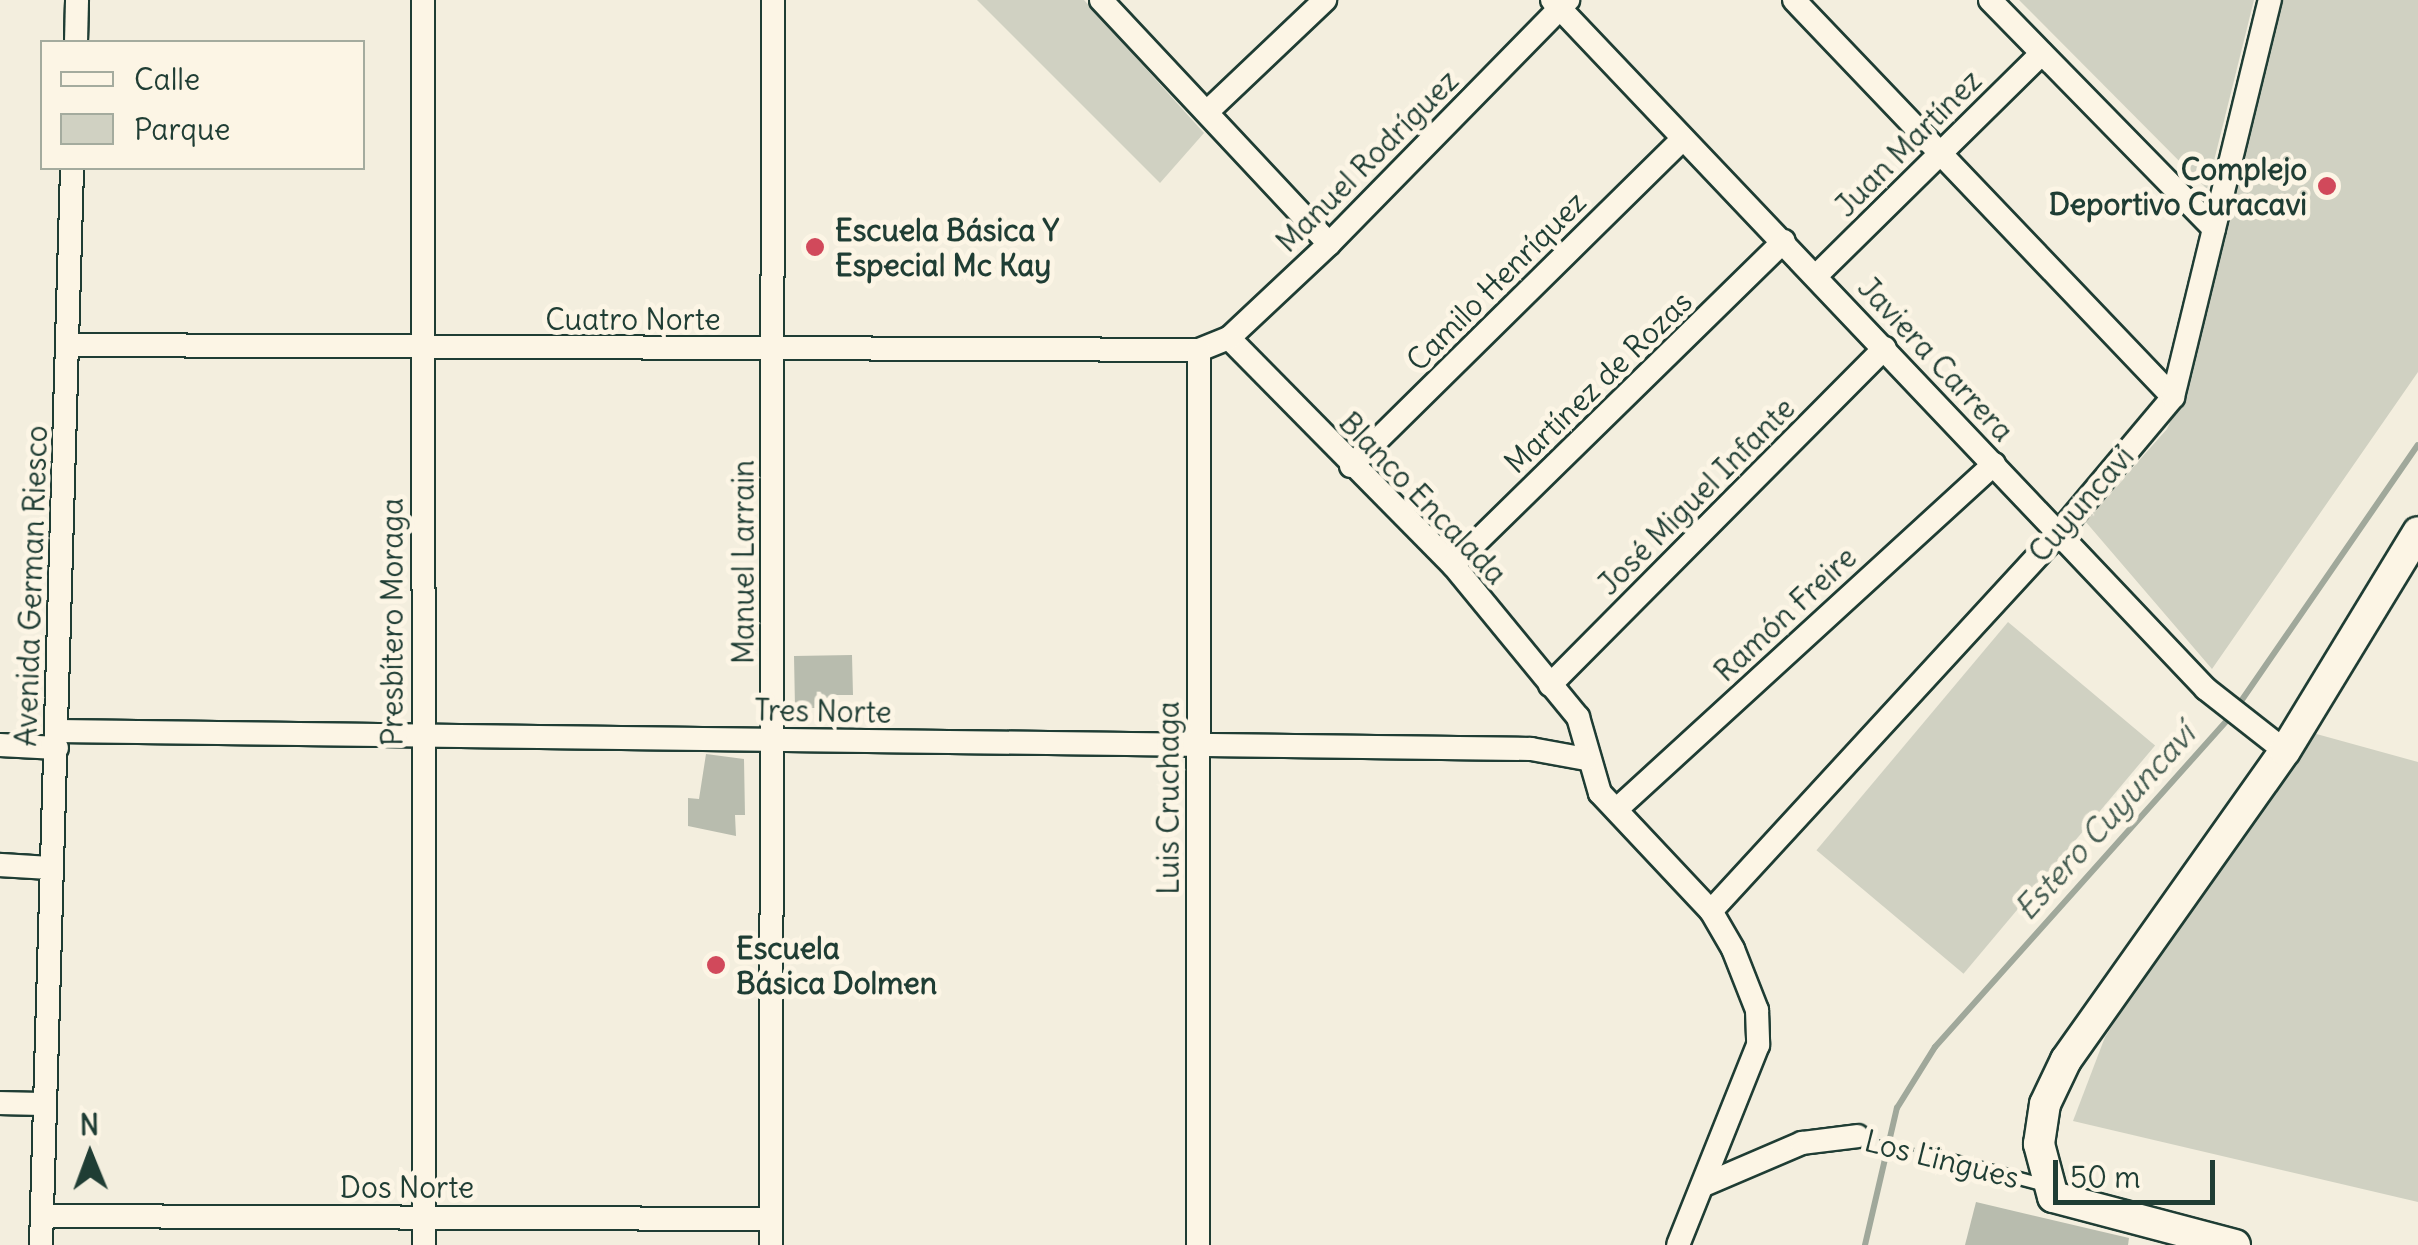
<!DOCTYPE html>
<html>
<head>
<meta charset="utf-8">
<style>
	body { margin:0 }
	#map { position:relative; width:2418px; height:1245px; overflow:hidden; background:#f3eede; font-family:Delius,sans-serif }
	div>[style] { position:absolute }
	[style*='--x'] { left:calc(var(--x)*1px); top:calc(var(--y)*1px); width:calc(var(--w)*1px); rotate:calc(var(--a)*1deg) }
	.green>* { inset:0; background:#d0d1c2; transform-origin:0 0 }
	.stream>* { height:6px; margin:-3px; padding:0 3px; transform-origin:3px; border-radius:3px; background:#a0a89b }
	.building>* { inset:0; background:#b8bcae }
	.path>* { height:4px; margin-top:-2px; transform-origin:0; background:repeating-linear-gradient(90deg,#1f3d34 0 8px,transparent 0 16px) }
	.roads { filter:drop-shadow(2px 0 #1f3d34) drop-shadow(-2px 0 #1f3d34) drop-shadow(0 2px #1f3d34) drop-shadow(0 -2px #1f3d34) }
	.lane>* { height:11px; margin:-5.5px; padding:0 5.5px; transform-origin:5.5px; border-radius:5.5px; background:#fcf5e5 }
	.street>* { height:22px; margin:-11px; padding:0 11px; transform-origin:11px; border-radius:11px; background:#fcf5e5 }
	.secondary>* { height:30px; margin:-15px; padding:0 15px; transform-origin:15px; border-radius:15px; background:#fcf5e5 }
	.dots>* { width:28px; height:28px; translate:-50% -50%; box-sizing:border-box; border:5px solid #fcf5e5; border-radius:50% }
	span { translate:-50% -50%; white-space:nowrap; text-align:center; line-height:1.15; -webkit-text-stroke:10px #fcf5e5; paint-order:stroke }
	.street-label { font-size:30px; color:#1f3d34 }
	.poi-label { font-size:30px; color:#1f3d34; font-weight:700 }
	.right { translate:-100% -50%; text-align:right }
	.left { translate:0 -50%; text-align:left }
	.water-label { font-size:32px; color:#465d53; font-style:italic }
	.legend { position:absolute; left:40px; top:40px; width:325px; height:130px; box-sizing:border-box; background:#fcf5e5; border:2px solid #a4ab9e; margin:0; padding:12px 18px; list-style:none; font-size:30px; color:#1f3d34 }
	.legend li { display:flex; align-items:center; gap:20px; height:50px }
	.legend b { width:50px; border:2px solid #a4ab9e }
	.north { position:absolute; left:40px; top:1105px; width:100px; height:100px; -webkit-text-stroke:8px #fcf5e5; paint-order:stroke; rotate:359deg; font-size:28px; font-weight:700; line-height:40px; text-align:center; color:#1f3d34 }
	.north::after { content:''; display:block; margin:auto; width:35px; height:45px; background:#1f3d34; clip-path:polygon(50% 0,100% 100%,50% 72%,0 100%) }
	.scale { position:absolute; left:2053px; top:1160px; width:162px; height:45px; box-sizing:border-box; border:5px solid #1f3d34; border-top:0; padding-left:12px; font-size:30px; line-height:35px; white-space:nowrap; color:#1f3d34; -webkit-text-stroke:8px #fcf5e5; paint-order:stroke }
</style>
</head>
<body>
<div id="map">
	<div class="green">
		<i style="clip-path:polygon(977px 0,1084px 0,1204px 133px,1160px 183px)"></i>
		<i style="clip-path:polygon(2019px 0,2254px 0,2207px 189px)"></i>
		<i style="clip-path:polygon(2280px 0,2418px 0,2418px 372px,2212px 669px,2085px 521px,2167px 429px,2188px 382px)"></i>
		<i style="left:2008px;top:622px;width:192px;height:298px;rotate:40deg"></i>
		<i style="clip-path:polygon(2302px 730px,2418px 762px,2418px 1202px,2073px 1121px,2105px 1037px)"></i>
	</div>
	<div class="stream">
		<i style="--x:2237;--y:707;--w:318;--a:-55.4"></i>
		<i style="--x:1865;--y:1245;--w:141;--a:-76.9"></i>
		<i style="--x:1897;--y:1108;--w:72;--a:-58.1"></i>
		<i style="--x:1935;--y:1047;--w:443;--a:-48.2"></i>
	</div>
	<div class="building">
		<i style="clip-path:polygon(852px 655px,853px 695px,832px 695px,832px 708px,795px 708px,794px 656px)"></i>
		<i style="clip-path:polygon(706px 754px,744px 759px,745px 815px,735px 815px,736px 836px,688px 826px,688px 798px,699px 799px)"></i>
		<i style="clip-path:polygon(1976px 1202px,2129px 1238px,2128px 1245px,1965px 1245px)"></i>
	</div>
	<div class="path">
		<i style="--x:1879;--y:1141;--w:36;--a:14"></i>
	</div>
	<div class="roads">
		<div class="lane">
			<i style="--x:1928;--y:1154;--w:121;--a:14.8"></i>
		</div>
		<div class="street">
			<i style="--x:423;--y:0;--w:1245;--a:89.95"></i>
			<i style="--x:1101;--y:0;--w:334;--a:46.9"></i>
			<i style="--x:1552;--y:0;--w:950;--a:46.49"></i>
			<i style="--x:2206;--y:689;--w:100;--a:38.1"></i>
			<i style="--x:1794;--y:0;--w:549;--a:46.33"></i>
			<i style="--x:1990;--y:0;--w:320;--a:45.6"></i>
			<i style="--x:76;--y:42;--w:42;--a:-88.6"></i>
			<i style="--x:1207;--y:112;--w:163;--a:-43.5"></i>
			<i style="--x:1816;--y:276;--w:317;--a:-44.6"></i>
			<i style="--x:1229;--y:338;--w:319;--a:45.4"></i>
			<i style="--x:1453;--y:565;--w:197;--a:50.6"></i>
			<i style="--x:1578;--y:717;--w:79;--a:73.9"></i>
			<i style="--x:1600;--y:793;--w:162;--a:46.8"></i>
			<i style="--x:1711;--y:911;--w:44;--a:59.9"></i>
			<i style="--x:1733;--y:949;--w:66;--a:68.5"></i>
			<i style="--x:1757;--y:1010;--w:35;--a:88"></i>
			<i style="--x:1758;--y:1045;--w:215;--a:111.8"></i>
			<i style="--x:68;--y:345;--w:1131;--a:0.25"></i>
			<i style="--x:1199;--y:350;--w:32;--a:-22"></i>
			<i style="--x:1229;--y:338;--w:137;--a:-43.2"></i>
			<i style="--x:1329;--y:244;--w:342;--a:-45.6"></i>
			<i style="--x:1351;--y:466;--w:466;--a:-44.6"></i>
			<i style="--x:1453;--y:565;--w:463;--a:-44.4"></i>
			<i style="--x:1550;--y:685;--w:475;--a:-45.2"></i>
			<i style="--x:57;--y:731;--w:1474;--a:0.7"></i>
			<i style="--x:1531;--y:749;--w:56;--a:10.3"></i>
			<i style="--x:0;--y:745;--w:57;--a:3"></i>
			<i style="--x:1617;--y:809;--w:511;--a:-42.46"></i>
			<i style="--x:0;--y:865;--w:51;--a:3.4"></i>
			<i style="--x:1711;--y:911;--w:512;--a:-47.37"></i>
			<i style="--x:2058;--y:534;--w:179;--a:-50"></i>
			<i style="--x:2173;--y:397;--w:409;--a:-76.3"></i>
			<i style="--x:0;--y:1103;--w:42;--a:1.4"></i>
			<i style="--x:1704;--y:1185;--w:107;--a:-23.2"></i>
			<i style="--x:1802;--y:1143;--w:56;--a:-7.1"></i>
			<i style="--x:42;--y:1216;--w:729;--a:0.24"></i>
			<i style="--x:41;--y:1245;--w:1077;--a:-88.35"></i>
			<i style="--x:771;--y:1245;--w:1245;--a:-89.91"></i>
			<i style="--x:1198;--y:1245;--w:895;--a:-89.94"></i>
		</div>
		<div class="secondary">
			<i style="--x:2235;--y:1245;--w:188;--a:-165.2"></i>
			<i style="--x:2053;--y:1197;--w:55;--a:-104.8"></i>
			<i style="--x:2039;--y:1144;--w:40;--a:-81.5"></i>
			<i style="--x:2045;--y:1104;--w:49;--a:-64.5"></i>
			<i style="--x:2066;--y:1060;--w:379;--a:-54.7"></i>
			<i style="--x:2285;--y:751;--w:256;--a:-58.7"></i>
		</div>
	</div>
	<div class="dots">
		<i style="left:2327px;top:186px;background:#d1495b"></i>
		<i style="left:815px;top:247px;background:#d1495b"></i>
		<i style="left:716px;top:965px;background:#d1495b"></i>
	</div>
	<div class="street-label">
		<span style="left:1908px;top:143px;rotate:-45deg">Juan Martínez</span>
		<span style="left:1367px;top:161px;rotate:-45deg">Manuel Rodríguez</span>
		<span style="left:1496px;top:281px;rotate:-45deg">Camilo Henríquez</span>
		<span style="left:633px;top:319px">Cuatro Norte</span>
		<span style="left:1936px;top:359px;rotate:47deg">Javiera Carrera</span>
		<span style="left:1598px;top:382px;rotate:-44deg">Martínez de Rozas</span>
		<span style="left:1696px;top:496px;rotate:-45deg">José Miguel Infante</span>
		<span style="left:1423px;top:498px;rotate:46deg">Blanco Encalada</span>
		<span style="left:2081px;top:504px;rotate:-49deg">Cuyuncaví</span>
		<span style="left:743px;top:562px;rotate:-90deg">Manuel Larrain</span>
		<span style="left:31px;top:586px;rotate:-88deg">Avenida German Riesco</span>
		<span style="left:1785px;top:614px;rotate:-43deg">Ramón Freire</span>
		<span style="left:392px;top:622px;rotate:-90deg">Presbítero Moraga</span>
		<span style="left:823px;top:711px;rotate:1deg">Tres Norte</span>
		<span style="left:1168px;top:798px;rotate:-90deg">Luis Cruchaga</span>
		<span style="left:1942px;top:1159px;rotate:14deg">Los Lingues</span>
		<span style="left:407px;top:1187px">Dos Norte</span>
	</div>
	<div class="poi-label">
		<span class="right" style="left:2307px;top:186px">Complejo<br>Deportivo Curacavi</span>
		<span class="left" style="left:835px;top:247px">Escuela Básica Y<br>Especial Mc Kay</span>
		<span class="left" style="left:736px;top:965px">Escuela<br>Básica Dolmen</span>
	</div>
	<div class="water-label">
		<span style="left:2105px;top:822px;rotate:-48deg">Estero Cuyuncaví</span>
	</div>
	<ul class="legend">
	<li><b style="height:12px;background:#fcf5e5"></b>Calle</li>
	<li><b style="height:28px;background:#d0d1c2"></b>Parque</li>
	</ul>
	<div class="north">N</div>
	<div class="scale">50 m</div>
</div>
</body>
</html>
